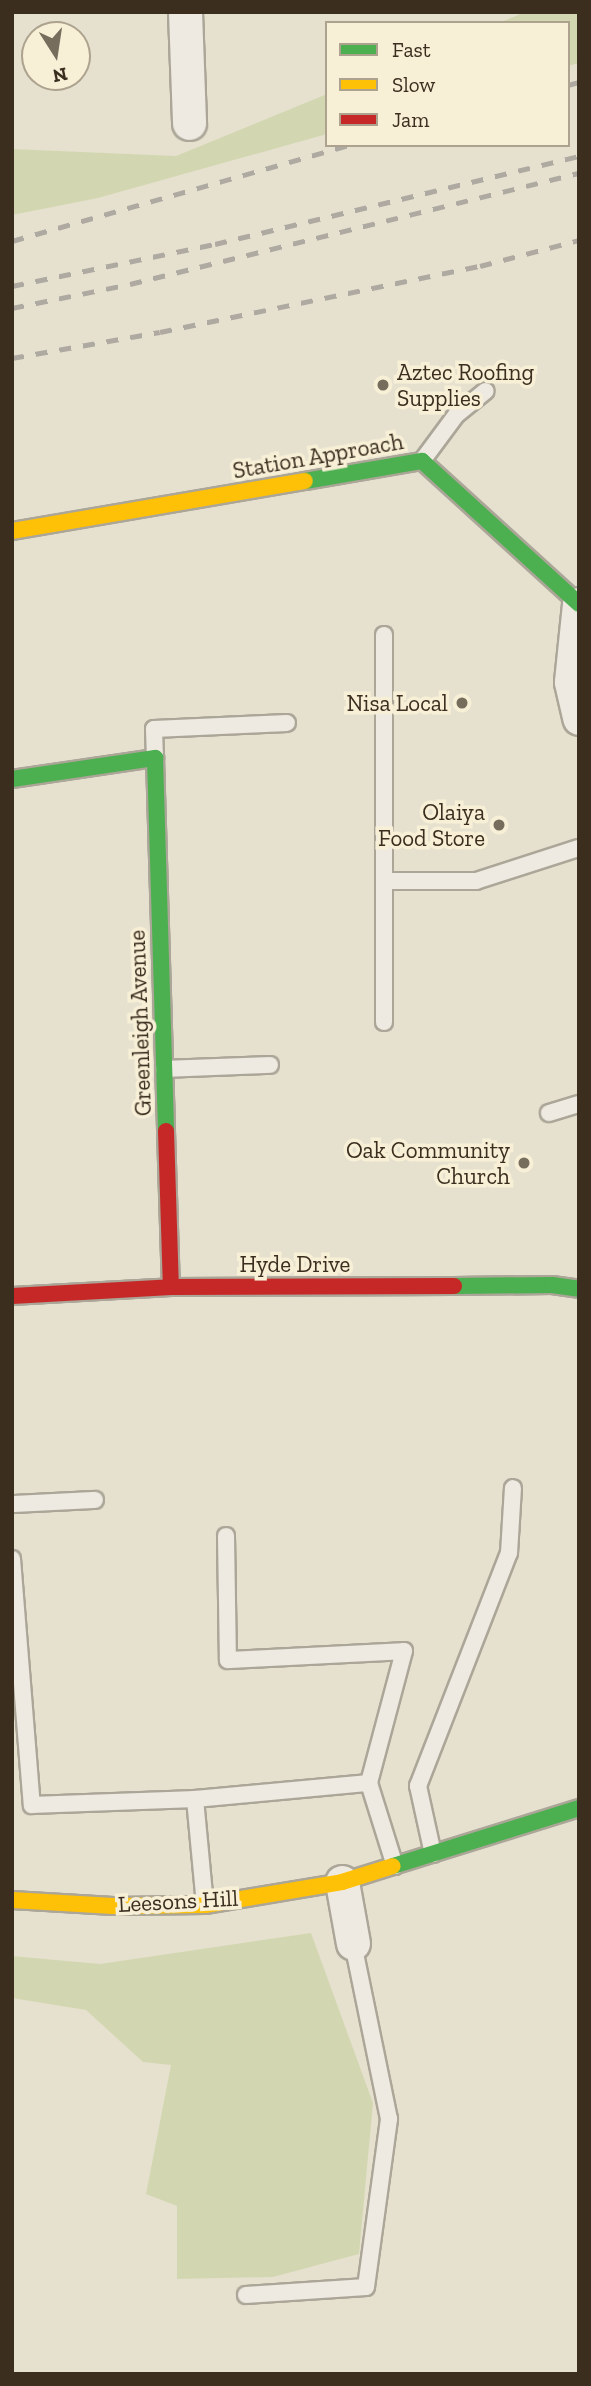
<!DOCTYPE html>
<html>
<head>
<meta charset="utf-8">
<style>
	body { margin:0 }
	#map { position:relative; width:591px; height:2386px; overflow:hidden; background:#e6e1cf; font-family:"Zilla Slab",serif }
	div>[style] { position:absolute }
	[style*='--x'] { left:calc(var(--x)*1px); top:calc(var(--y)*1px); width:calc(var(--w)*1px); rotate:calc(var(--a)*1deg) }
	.green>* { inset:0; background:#d3d7b1 }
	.roads { filter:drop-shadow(2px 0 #aba698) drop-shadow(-2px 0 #aba698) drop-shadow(0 2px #aba698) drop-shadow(0 -2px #aba698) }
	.lane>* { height:16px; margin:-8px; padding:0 8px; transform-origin:8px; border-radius:8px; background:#eeeae1 }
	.street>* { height:33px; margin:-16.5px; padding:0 16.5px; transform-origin:16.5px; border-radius:16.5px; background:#eeeae1 }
	.fast>* { height:16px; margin:-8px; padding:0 8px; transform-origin:8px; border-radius:8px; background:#4caf50 }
	.slow>* { height:16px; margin:-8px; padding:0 8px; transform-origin:8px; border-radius:8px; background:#ffc107 }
	.jam>* { height:16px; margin:-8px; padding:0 8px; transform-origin:8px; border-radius:8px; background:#c62828 }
	.rail>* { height:5px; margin-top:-2.5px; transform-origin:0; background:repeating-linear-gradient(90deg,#aeaaa1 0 12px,transparent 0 24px) }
	.dots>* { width:19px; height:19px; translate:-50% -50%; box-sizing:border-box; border:4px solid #f7efd6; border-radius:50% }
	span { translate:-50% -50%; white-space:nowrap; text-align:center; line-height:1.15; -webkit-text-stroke:7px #f7efd6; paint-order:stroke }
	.poi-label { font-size:23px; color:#3b2e1f }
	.left { translate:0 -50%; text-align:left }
	.right { translate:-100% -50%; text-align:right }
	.street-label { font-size:23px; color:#3b2e1f }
	.frame { position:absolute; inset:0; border:14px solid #3b2e1f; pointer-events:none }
	.legend { position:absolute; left:325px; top:21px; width:245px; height:126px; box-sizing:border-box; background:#f7efd6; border:2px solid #aca28d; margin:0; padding:9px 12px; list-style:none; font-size:21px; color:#3b2e1f }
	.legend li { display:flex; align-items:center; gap:14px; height:35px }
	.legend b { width:35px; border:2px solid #aca28d }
	.north { position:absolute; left:21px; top:21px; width:70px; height:70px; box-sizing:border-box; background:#f7efd6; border:2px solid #aca28d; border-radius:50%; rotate:168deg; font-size:19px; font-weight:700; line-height:28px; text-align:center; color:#3b2e1f }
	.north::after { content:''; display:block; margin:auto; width:24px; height:32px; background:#776d5d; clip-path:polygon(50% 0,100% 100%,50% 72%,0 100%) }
</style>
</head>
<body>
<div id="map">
	<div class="green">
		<i style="clip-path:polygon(525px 12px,579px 12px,579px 63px,568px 66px,568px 23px,499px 23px)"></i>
		<i style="clip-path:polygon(327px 94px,327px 134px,98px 198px,12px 215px,12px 149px,176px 156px)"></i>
		<i style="clip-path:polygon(311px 1933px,373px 2103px,359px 2254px,273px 2277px,177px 2279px,177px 2206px,146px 2194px,171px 2065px,143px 2062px,86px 2010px,12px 1998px,12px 1956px,100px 1964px)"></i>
	</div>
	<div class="roads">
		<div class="lane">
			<i style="--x:422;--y:461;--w:57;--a:-53.5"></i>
			<i style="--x:456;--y:415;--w:38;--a:-39"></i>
			<i style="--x:384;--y:635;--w:246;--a:90"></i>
			<i style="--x:384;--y:881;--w:92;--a:0"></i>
			<i style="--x:476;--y:881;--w:108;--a:-17.8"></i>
			<i style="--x:155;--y:758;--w:29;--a:-92"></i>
			<i style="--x:154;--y:729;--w:133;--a:-2.6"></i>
			<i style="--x:384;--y:881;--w:141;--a:90"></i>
			<i style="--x:164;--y:1069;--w:106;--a:-2.2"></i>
			<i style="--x:549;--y:1113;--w:31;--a:-17"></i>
			<i style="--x:12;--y:1504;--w:83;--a:-2.8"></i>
			<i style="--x:226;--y:1536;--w:124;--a:89.1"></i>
			<i style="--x:228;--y:1660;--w:176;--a:-2.9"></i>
			<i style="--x:404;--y:1651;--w:137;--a:104.9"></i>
			<i style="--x:369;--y:1783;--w:87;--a:72.6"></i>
			<i style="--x:12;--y:1559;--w:247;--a:85.4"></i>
			<i style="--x:32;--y:1805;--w:163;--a:-2.1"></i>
			<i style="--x:195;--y:1799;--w:106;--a:84.6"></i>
			<i style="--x:195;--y:1799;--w:175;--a:-5.3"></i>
			<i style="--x:433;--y:1854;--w:70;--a:-102.4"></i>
			<i style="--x:418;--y:1786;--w:250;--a:-68.7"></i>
			<i style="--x:509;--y:1553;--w:65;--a:-86.5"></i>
			<i style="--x:246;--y:2295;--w:120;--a:-3.8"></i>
			<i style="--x:366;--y:2287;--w:170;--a:-82.2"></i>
			<i style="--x:389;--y:2119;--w:180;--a:-101.6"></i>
		</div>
		<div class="street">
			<i style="--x:185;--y:12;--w:111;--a:87.9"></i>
			<i style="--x:579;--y:604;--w:78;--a:95.9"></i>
			<i style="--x:571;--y:682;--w:37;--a:77"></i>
			<i style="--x:342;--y:1882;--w:62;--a:79.8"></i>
		</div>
		<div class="fast">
			<i style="--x:305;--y:481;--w:119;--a:-9.7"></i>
			<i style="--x:422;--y:461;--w:212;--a:42.3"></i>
			<i style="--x:12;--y:779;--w:145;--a:-8.4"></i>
			<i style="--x:155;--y:758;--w:373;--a:88.3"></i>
			<i style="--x:454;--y:1286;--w:98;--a:-0.6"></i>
			<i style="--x:552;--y:1285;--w:27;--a:8"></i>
			<i style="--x:393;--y:1866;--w:195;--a:-17.3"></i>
		</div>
		<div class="slow">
			<i style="--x:12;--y:531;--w:297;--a:-9.7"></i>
			<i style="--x:12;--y:1900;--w:101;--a:3.4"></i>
			<i style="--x:113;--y:1906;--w:92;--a:-0.6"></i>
			<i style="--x:205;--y:1905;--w:139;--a:-9.5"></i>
			<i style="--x:342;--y:1882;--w:53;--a:-17.4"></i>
		</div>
		<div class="jam">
			<i style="--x:166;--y:1131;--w:156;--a:88.2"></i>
			<i style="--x:12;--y:1296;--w:159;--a:-3.2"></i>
			<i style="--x:171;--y:1287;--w:283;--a:-0.2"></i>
		</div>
	</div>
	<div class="rail">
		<i style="--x:568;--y:85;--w:11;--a:-15"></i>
		<i style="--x:12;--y:241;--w:350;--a:-15.9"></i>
		<i style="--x:12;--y:286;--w:207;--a:-11.7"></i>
		<i style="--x:215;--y:244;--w:374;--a:-13.6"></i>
		<i style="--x:12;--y:308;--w:120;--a:-11.5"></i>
		<i style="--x:130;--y:284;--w:463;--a:-13.9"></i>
		<i style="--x:12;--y:358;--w:150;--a:-10"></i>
		<i style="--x:160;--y:332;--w:327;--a:-11.7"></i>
		<i style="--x:480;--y:266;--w:102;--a:-14.7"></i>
	</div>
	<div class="dots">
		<i style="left:383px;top:385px;background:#776d5d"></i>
		<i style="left:462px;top:703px;background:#776d5d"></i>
		<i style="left:499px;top:825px;background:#776d5d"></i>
		<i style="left:524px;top:1163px;background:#776d5d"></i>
	</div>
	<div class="poi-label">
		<span class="left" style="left:397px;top:385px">Aztec Roofing<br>Supplies</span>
		<span class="right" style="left:448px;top:703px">Nisa Local</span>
		<span class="right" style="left:485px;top:825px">Olaiya<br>Food Store</span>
		<span class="right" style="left:510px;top:1163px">Oak Community<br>Church</span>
	</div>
	<div class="street-label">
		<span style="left:318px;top:456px;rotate:-10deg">Station Approach</span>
		<span style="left:140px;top:1023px;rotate:-92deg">Greenleigh Avenue</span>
		<span style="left:295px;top:1264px">Hyde Drive</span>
		<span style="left:178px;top:1901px;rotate:-3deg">Leesons Hill</span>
	</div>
	<div class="frame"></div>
	<ul class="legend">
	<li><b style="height:9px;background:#4caf50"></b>Fast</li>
	<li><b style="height:9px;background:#ffc107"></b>Slow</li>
	<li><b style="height:9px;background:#c62828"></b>Jam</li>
	</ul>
	<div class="north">N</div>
</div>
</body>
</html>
